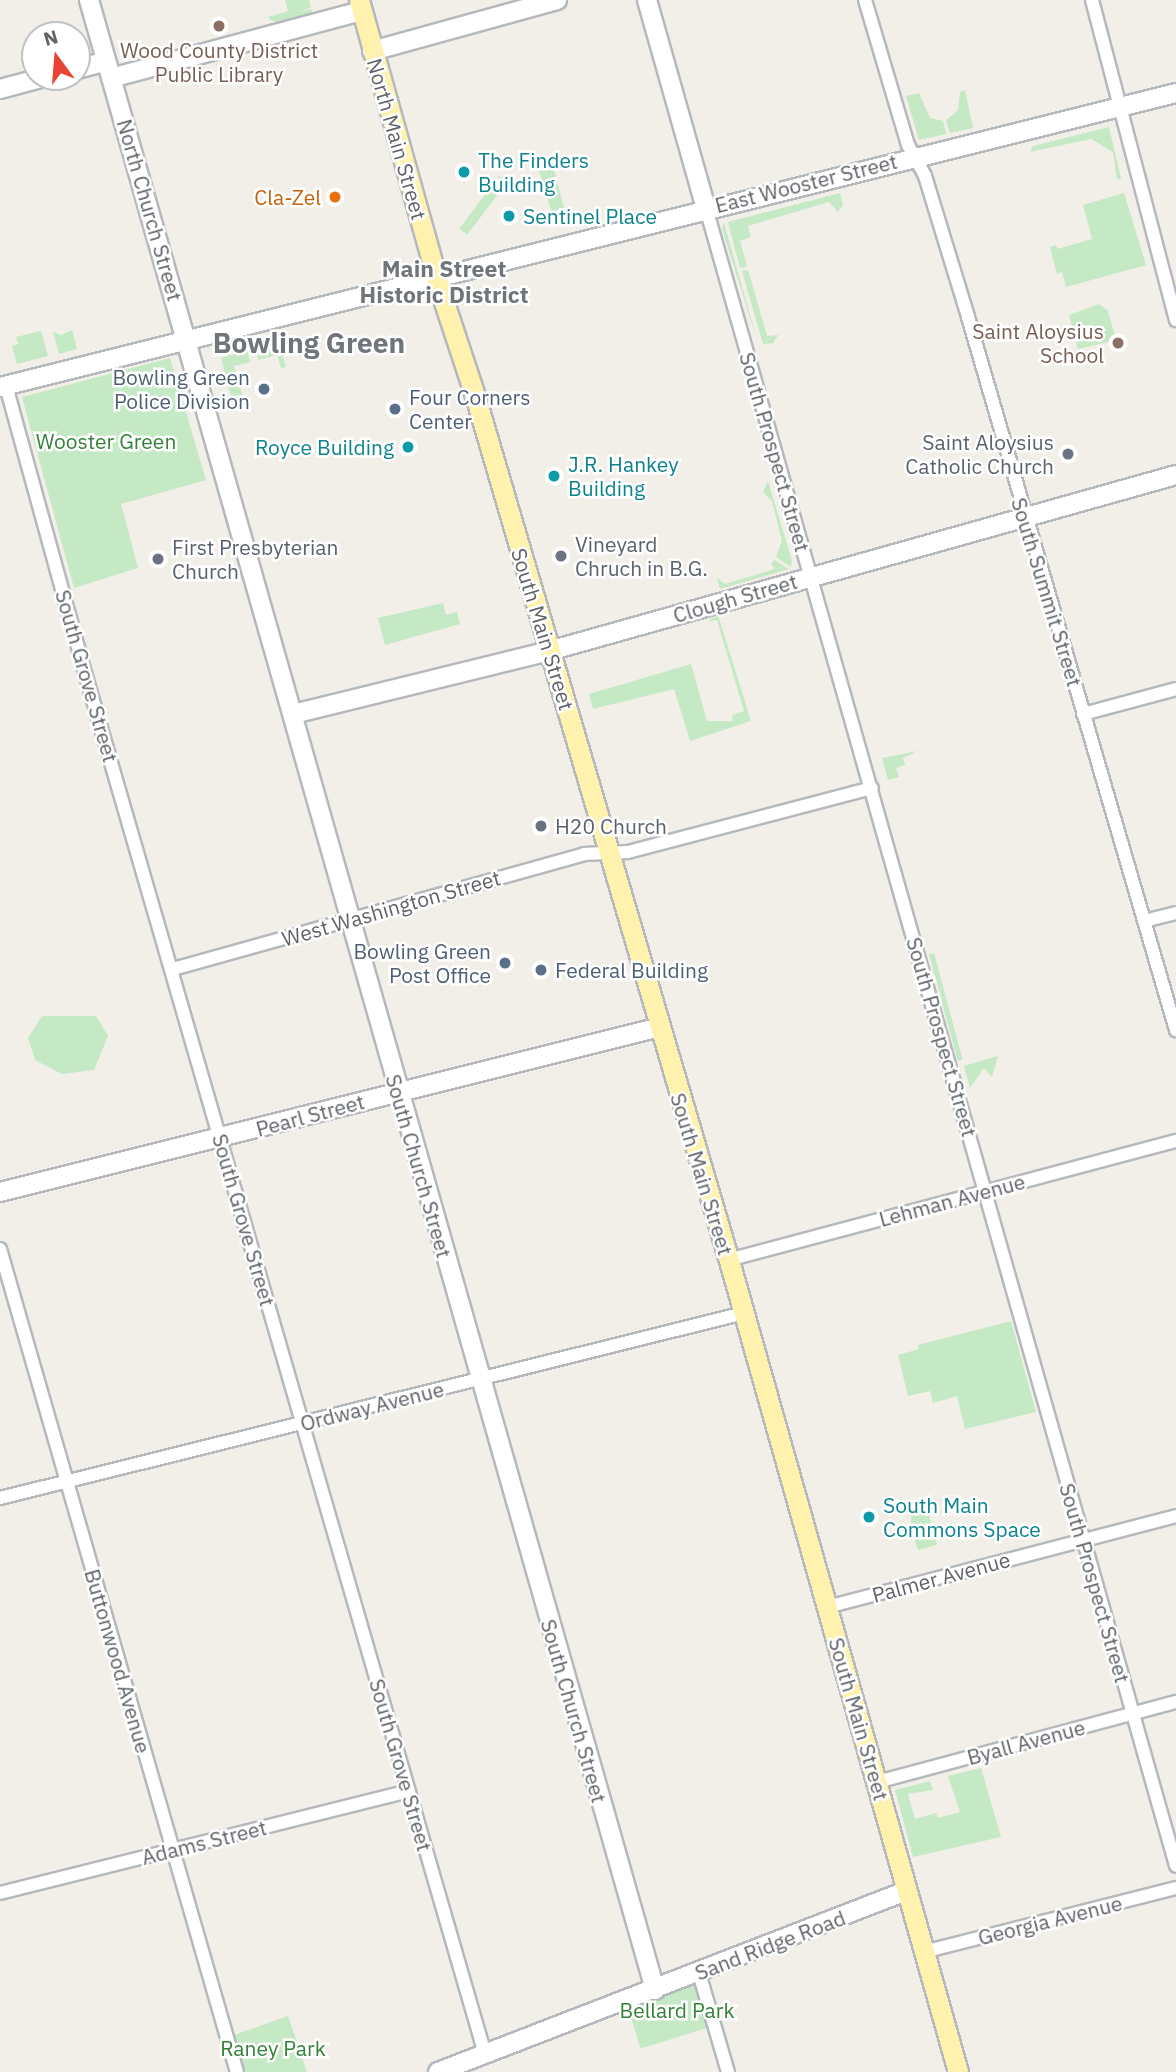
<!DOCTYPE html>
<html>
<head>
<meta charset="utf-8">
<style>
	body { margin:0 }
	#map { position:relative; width:1176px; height:2072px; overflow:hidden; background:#f1efe8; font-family:"IBM Plex Sans",sans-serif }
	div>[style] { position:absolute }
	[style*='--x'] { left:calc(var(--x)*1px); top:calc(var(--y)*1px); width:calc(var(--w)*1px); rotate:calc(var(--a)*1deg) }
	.green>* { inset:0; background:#c5e8c5; transform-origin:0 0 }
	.roads { filter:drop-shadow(2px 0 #b5b8bc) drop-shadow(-2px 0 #b5b8bc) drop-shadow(0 2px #b5b8bc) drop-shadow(0 -2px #b5b8bc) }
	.street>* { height:12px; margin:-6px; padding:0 6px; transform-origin:6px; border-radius:6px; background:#fff }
	.secondary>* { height:18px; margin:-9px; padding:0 9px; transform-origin:9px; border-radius:9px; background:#fff }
	.primary>* { height:19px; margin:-9.5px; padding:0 9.5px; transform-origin:9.5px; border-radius:9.5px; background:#fff2af }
	.dots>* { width:19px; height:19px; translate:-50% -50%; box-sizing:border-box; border:4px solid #fff; border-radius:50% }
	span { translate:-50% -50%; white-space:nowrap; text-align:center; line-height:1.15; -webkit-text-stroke:5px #fff; paint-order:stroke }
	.education-label { font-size:21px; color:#785e54 }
	.right { translate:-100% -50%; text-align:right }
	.street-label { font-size:21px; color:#5f6368 }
	.culture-label { font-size:21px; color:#0d838f }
	.left { translate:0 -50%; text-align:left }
	.food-label { font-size:21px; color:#c56008 }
	.service-label { font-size:21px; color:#4e5e75 }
	.park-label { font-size:21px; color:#348238 }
	.worship-label { font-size:21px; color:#5b616d }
	.neighbourhood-label { font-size:23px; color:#70757a; font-weight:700 }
	.district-label { font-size:28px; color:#70757a; font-weight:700 }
	.north { position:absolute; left:21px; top:21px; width:70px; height:70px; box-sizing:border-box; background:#fff; border:2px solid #bfc1c3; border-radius:50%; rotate:344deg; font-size:19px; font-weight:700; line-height:28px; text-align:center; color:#5f6368 }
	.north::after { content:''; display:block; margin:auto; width:24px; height:32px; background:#ea4335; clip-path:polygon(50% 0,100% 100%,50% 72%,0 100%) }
</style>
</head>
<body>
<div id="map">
	<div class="green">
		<i style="clip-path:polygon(285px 0,309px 0,311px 7px,299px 13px,311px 9px,312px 14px,279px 23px,271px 20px,268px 17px,288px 11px)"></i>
		<i style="clip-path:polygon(965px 90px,973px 128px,950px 133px,946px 120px,958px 110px,960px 92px)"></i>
		<i style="clip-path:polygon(919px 93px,930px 118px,943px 121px,946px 134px,919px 140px,906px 96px)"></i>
		<i style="clip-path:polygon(1109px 127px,1121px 179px,1117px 179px,1113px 152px,1091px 139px,1030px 152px,1033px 146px)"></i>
		<i style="clip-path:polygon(553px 165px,568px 224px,556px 227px,539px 170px)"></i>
		<i style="left:499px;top:176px;width:10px;height:66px;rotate:37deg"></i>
		<i style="clip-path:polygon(840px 193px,843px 205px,838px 212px,829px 202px,748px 226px,751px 237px,740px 241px,747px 266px,740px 268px,728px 222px)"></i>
		<i style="clip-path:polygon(1124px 193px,1146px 265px,1066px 287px,1062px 272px,1057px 274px,1050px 247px,1056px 245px,1058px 249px,1092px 239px,1083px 205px)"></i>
		<i style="clip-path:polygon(724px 223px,758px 343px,722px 229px)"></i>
		<i style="clip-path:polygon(748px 270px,767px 336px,778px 335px,773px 343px,763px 344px,742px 271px)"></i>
		<i style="clip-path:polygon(1099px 304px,1108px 311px,1116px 340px,1078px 349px,1069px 315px)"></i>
		<i style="clip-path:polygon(72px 330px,77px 349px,59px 354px,53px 332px,61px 335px)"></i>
		<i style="clip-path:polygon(41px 331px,48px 356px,17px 364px,12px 346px,18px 344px,16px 337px)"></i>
		<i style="clip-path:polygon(279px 341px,286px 367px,281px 368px,277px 355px,258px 360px,255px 348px)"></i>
		<i style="clip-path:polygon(247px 350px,250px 362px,234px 366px,243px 398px,232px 400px,221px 358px)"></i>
		<i style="clip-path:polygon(170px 358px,206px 480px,121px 504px,138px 568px,74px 588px,22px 397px)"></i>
		<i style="clip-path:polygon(768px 481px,792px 561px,791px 567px,776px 557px,782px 541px,772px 501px,763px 492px)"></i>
		<i style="clip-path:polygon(774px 560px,789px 569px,720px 589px,717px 578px,725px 584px,775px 569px,771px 564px)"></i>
		<i style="clip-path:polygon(443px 603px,446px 615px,457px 612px,460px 624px,385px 645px,378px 618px)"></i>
		<i style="clip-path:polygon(718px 615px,751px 721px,690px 741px,674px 689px,593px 709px,589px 694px,691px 664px,707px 721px,733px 721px,732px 715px,744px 711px,717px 620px,708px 621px)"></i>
		<i style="clip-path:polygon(917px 751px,903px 758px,905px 765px,896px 768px,899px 777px,888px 780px,882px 758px)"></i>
		<i style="left:934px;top:953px;width:110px;height:5px;rotate:75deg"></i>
		<i style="clip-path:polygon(42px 1016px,96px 1016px,108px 1036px,94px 1070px,62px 1074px,35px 1060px,28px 1038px)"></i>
		<i style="clip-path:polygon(998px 1056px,992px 1077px,984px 1068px,970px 1088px,964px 1066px)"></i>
		<i style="clip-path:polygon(1011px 1321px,1036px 1412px,965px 1429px,957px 1396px,933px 1403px,930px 1391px,908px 1396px,898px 1355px,919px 1349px,918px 1345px)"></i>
		<i style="clip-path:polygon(916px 1499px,925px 1500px,937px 1545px,918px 1550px,911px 1529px,912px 1502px)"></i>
		<i style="clip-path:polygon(981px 1768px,1001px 1837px,913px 1857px,895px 1790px,930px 1781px,933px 1790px,908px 1794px,915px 1819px,936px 1813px,938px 1818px,960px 1812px,948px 1776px)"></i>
		<i style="left:699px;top:1973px;width:55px;height:78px;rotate:73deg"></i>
		<i style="clip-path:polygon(288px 2016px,307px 2072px,242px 2072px,231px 2036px)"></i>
	</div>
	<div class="roads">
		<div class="street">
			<i style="--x:865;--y:0;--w:151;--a:73.5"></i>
			<i style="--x:908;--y:145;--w:35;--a:61"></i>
			<i style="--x:925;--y:176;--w:147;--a:73"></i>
			<i style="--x:968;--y:317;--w:743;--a:73.74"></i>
			<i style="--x:1092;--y:0;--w:331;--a:75.3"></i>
			<i style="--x:706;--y:208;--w:1723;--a:74.17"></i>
			<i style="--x:6;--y:386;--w:283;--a:74.6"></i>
			<i style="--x:81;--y:659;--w:1452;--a:73.85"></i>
			<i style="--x:1083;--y:714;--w:96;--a:-15"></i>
			<i style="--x:1144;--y:921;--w:33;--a:-14"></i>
			<i style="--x:173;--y:969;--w:427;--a:-15.6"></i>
			<i style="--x:584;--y:854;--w:44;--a:-2.6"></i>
			<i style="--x:628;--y:852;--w:252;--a:-14.7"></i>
			<i style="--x:0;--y:1249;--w:856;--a:73.94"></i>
			<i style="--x:728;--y:1260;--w:464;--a:-14.9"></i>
			<i style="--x:0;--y:1498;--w:767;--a:-13.96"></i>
			<i style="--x:827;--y:1607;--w:361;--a:-14.6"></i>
			<i style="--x:877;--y:1782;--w:310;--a:-15"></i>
			<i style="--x:0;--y:1893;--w:421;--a:-14"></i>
			<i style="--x:923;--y:1952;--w:261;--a:-14.2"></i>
			<i style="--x:699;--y:1973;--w:103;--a:73.7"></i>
		</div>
		<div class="secondary">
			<i style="--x:89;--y:0;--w:2069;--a:74.12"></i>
			<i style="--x:647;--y:0;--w:216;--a:74.2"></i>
			<i style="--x:372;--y:51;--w:192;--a:-15.4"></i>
			<i style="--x:77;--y:69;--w:30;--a:-15"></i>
			<i style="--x:111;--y:78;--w:259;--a:-15"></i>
			<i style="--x:0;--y:89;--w:47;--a:-14.9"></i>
			<i style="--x:0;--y:387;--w:1212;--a:-14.04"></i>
			<i style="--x:293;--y:714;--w:264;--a:-13.8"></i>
			<i style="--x:549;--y:651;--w:651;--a:-15.68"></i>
			<i style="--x:0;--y:1192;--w:680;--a:-14.04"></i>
			<i style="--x:438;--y:2072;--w:502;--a:-21.14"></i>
		</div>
		<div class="primary">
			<i style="--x:359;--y:0;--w:304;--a:74.4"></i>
			<i style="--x:441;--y:293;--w:112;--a:71.7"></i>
			<i style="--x:476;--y:399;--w:909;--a:73.64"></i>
			<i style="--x:732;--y:1271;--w:832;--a:74.24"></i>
		</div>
	</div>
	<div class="dots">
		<i style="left:219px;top:26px;background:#8d6e63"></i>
		<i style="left:464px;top:172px;background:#0f9aa8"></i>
		<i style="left:335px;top:197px;background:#e8710a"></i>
		<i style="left:509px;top:216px;background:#0f9aa8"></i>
		<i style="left:1118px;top:343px;background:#8d6e63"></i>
		<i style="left:264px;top:389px;background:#5c6f8a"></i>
		<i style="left:395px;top:409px;background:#5c6f8a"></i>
		<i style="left:408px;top:447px;background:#0f9aa8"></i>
		<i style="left:1068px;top:454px;background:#6b7280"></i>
		<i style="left:554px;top:476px;background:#0f9aa8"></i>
		<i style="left:561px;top:556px;background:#6b7280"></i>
		<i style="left:158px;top:559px;background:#6b7280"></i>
		<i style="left:541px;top:826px;background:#6b7280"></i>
		<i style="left:505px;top:963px;background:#5c6f8a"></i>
		<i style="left:541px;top:970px;background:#5c6f8a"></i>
		<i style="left:869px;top:1517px;background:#0f9aa8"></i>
	</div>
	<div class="education-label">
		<span style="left:219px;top:62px">Wood County District<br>Public Library</span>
		<span class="right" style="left:1104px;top:343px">Saint Aloysius<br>School</span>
	</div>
	<div class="street-label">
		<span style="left:397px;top:139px;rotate:74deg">North Main Street</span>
		<span style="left:806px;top:183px;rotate:-14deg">East Wooster Street</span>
		<span style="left:150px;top:210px;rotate:74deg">North Church Street</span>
		<span style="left:775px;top:452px;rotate:74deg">South Prospect Street</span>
		<span style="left:1047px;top:592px;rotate:73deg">South Summit Street</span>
		<span style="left:735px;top:598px;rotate:-16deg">Clough Street</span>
		<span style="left:543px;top:629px;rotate:73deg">South Main Street</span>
		<span style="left:87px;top:676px;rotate:74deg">South Grove Street</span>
		<span style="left:391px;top:908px;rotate:-16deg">West Washington Street</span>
		<span style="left:942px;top:1037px;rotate:74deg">South Prospect Street</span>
		<span style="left:310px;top:1115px;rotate:-15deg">Pearl Street</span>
		<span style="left:419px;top:1166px;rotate:74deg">South Church Street</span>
		<span style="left:702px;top:1174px;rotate:73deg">South Main Street</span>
		<span style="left:952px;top:1200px;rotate:-15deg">Lehman Avenue</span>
		<span style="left:244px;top:1220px;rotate:74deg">South Grove Street</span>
		<span style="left:372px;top:1406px;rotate:-14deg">Ordway Avenue</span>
		<span style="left:941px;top:1577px;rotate:-15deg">Palmer Avenue</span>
		<span style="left:1095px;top:1583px;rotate:74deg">South Prospect Street</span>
		<span style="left:118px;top:1661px;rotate:74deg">Buttonwood Avenue</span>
		<span style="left:574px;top:1711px;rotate:74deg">South Church Street</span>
		<span style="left:859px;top:1719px;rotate:74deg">South Main Street</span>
		<span style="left:1026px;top:1742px;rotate:-15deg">Byall Avenue</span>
		<span style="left:401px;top:1765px;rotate:74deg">South Grove Street</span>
		<span style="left:204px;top:1842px;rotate:-14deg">Adams Street</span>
		<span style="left:1050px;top:1920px;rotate:-14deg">Georgia Avenue</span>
		<span style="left:770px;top:1945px;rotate:-21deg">Sand Ridge Road</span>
	</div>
	<div class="culture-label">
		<span class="left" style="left:478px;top:172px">The Finders<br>Building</span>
		<span class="left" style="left:523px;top:216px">Sentinel Place</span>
		<span class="right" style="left:394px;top:447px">Royce Building</span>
		<span class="left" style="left:568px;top:476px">J.R. Hankey<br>Building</span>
		<span class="left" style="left:883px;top:1517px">South Main<br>Commons Space</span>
	</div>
	<div class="food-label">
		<span class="right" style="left:321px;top:197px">Cla-Zel</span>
	</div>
	<div class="service-label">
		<span class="right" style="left:250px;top:389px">Bowling Green<br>Police Division</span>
		<span class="left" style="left:409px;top:409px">Four Corners<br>Center</span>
		<span class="right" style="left:491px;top:963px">Bowling Green<br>Post Office</span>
		<span class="left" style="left:555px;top:970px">Federal Building</span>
	</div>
	<div class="park-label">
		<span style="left:106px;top:441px">Wooster Green</span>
		<span style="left:677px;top:2010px">Bellard Park</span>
		<span style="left:273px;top:2048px">Raney Park</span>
	</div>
	<div class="worship-label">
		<span class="right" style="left:1054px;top:454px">Saint Aloysius<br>Catholic Church</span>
		<span class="left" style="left:575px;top:556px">Vineyard<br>Chruch in B.G.</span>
		<span class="left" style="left:172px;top:559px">First Presbyterian<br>Church</span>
		<span class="left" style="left:555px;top:826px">H20 Church</span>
	</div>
	<div class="neighbourhood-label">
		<span style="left:444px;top:281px">Main Street<br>Historic District</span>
	</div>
	<div class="district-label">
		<span style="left:309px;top:343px">Bowling Green</span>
	</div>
	<div class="north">N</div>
</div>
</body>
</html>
